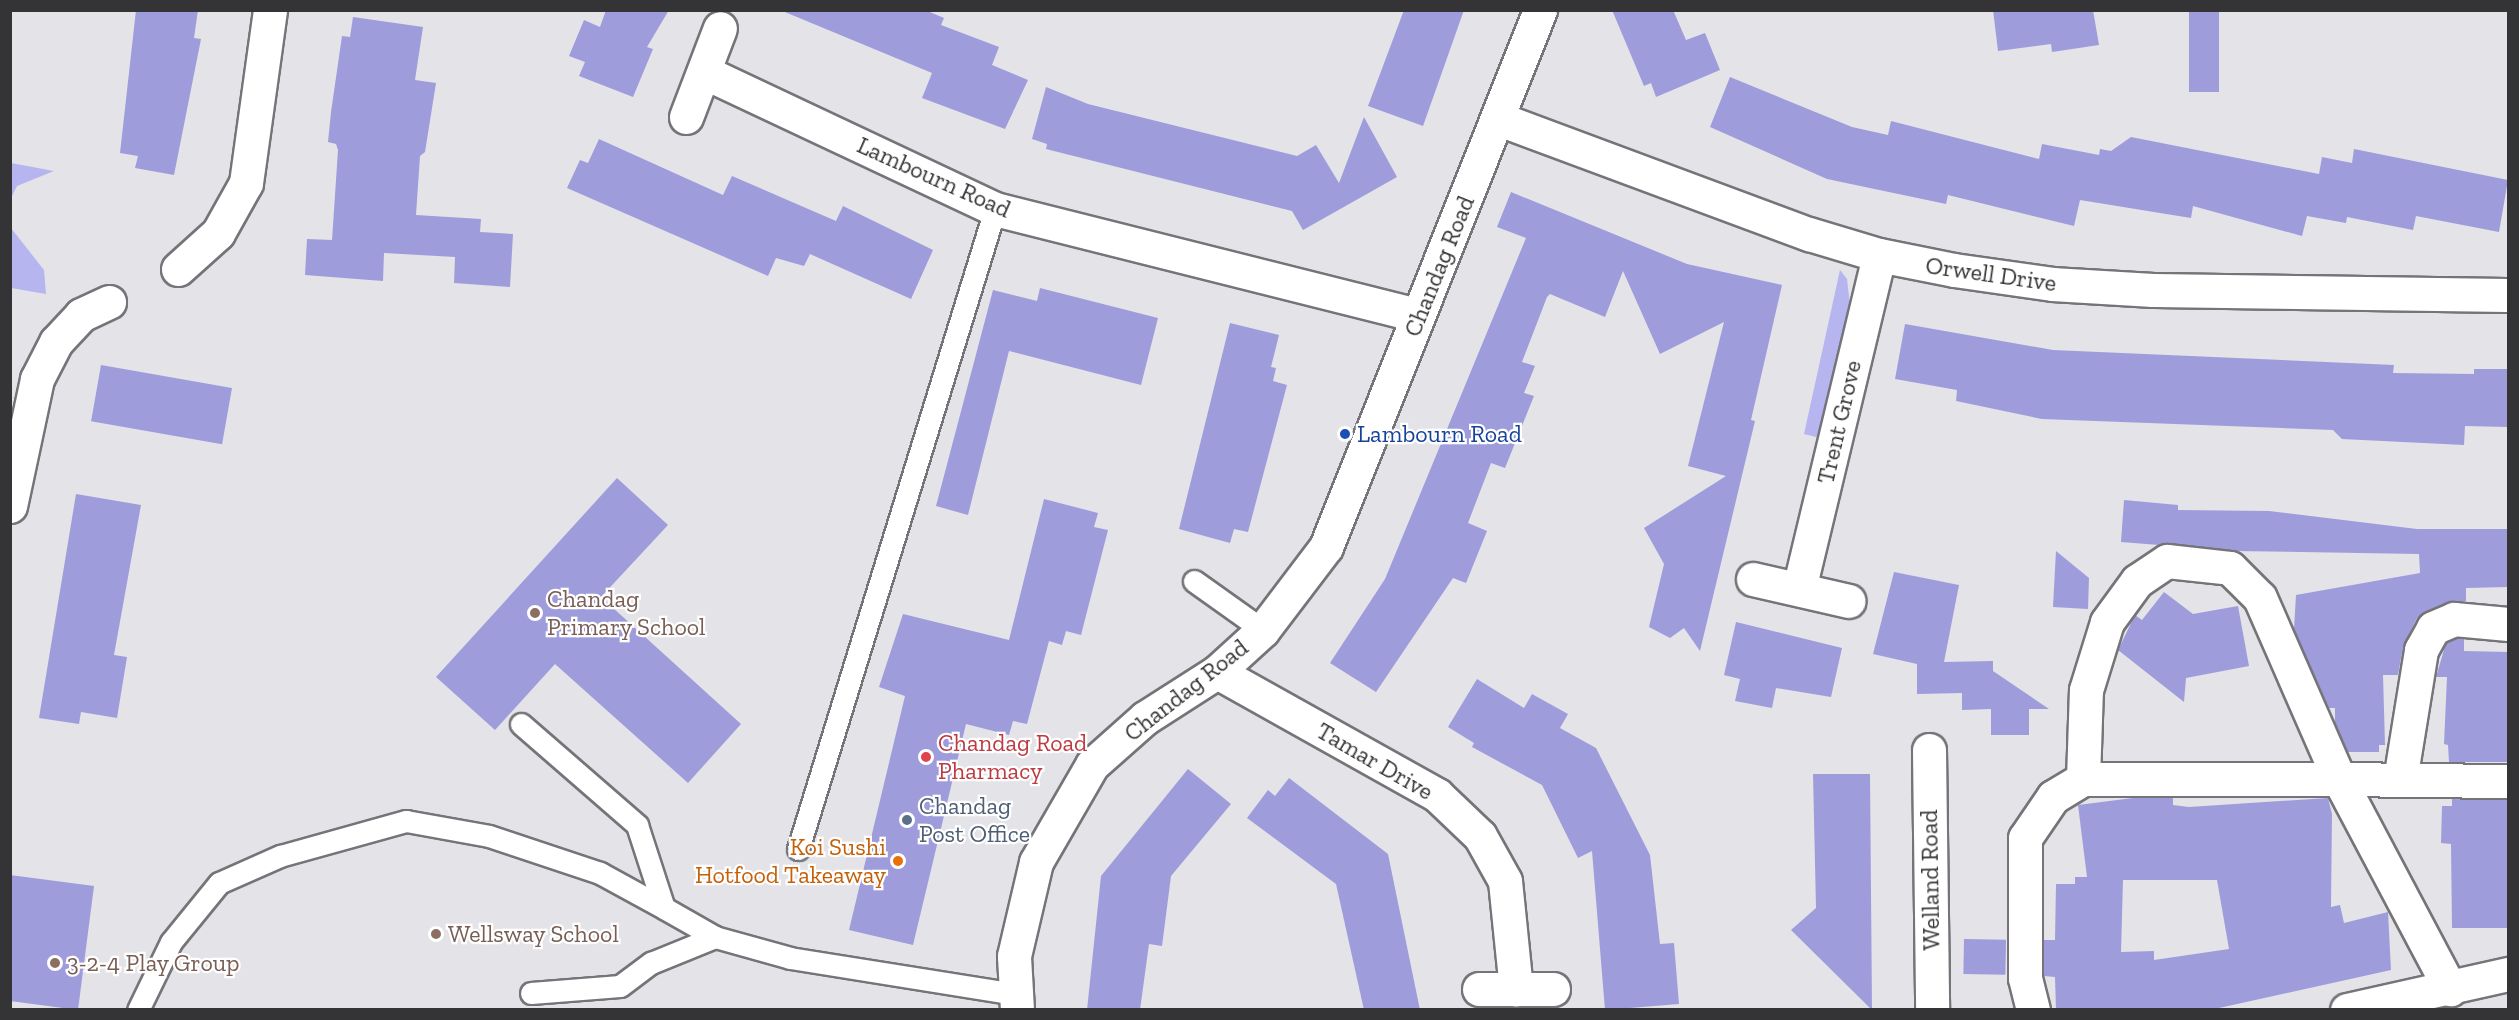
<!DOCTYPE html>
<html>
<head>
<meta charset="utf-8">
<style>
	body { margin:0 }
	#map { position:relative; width:2519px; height:1020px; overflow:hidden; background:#e3e3e8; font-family:"Zilla Slab",serif }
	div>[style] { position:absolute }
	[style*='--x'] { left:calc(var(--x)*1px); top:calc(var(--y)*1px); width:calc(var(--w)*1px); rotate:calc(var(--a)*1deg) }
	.green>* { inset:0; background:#b7b5f0 }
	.building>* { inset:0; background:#9f9cdc; transform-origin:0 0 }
	.roads { filter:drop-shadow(2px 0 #747479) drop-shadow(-2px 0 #747479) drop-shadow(0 2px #747479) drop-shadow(0 -2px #747479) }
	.lane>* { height:21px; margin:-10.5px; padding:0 10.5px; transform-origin:10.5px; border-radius:10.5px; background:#fff }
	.street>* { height:33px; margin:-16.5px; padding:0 16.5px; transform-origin:16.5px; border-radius:16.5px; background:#fff }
	.dots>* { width:16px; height:16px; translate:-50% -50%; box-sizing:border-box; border:3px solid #fff; border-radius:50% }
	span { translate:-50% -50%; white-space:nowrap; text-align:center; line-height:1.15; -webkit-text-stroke:4.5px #fff; paint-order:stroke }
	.street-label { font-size:24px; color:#343436 }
	.transit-label { font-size:24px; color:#164399 }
	.left { translate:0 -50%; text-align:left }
	.education-label { font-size:24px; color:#785e54 }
	.health-label { font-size:24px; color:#be3a42 }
	.service-label { font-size:24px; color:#4e5e75 }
	.food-label { font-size:24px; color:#c56008 }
	.right { translate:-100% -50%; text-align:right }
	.frame { position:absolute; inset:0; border:12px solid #343436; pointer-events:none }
</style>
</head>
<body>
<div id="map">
	<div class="green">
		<i style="clip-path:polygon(11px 163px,54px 171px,17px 186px,11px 198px)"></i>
		<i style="clip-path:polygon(11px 228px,44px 270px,46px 294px,11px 288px)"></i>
		<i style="clip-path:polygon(1840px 270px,1847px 279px,1850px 305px,1820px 438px,1804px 434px)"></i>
	</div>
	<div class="building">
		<i style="clip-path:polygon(136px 10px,198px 10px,194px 38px,201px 39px,174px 175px,135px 168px,138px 156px,120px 153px)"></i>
		<i style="clip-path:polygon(606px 10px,669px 10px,647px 47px,653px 49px,633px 97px,579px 76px,585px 62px,569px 56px,584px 20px,600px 27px)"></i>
		<i style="clip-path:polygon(780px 10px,925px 10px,944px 18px,941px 25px,999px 47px,992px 65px,1028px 80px,1005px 129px,922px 98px,932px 73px)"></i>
		<i style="clip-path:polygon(1404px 10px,1464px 10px,1423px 126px,1368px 106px)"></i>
		<i style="clip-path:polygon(1612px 10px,1673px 10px,1686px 40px,1705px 33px,1720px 70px,1656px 97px,1651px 83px,1644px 86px)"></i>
		<i style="clip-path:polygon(1993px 10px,2093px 10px,2099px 45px,2052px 52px,2051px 44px,1998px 51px)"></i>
		<i style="left:2189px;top:10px;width:30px;height:82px"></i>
		<i style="clip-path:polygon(353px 17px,423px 27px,415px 80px,436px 83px,425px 152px,420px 156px,416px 215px,481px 219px,480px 232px,513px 234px,510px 287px,454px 283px,455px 257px,384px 253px,383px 281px,305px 275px,307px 239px,332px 240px,338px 150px,336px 144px,328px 142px,331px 112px,342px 36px,350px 37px)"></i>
		<i style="clip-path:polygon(1730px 77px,1852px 127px,1888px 135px,1891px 121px,2039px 159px,2042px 144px,2099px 155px,2100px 149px,2111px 151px,2131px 137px,2319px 174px,2322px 157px,2352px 163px,2354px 149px,2508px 180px,2499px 232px,2416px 216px,2413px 230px,2347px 217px,2346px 223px,2307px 216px,2302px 236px,2193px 206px,2191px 218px,2080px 200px,2074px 226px,1948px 195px,1946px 204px,1827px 179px,1710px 127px)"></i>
		<i style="clip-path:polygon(1046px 87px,1088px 104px,1297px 156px,1316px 145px,1339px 183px,1364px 117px,1397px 177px,1303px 230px,1292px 211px,1046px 149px,1047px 144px,1032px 139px)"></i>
		<i style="clip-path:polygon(599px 139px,723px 195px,732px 176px,836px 221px,843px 206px,933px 250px,911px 299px,810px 254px,804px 266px,776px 258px,768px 276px,567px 188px,580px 160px,588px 163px)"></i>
		<i style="clip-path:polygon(1511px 192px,1687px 264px,1782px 285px,1751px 420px,1755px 421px,1700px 651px,1684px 628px,1670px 638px,1649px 627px,1664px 564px,1644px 528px,1726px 476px,1688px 466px,1724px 322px,1660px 354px,1623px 271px,1605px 317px,1550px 294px,1547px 297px,1522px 362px,1535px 366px,1524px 393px,1534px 396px,1505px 468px,1491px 463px,1468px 523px,1487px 531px,1466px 583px,1453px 578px,1376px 692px,1330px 663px,1385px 579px,1526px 238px,1497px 227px)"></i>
		<i style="clip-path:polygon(1040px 288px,1158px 318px,1141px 385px,1009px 351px,968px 515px,936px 506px,993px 290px,1037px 301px)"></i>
		<i style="clip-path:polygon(1230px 323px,1279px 335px,1271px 367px,1276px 368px,1273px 381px,1287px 385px,1248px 532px,1234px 529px,1230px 543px,1179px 529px)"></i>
		<i style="clip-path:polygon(1905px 324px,2053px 350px,2394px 365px,2393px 373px,2474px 374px,2474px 369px,2507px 369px,2508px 427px,2465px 426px,2464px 445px,2342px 439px,2333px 430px,2042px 419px,1956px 401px,1957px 390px,1895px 379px)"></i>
		<i style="left:101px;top:365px;width:133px;height:57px;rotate:10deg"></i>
		<i style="clip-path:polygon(617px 478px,668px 525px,601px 597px,741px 724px,688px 783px,555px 664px,495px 730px,436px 677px)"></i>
		<i style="clip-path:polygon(76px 494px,141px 505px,114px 655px,127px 657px,117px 718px,81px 712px,79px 724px,39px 718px)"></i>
		<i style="clip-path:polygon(1044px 499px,1098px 513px,1094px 527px,1108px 530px,1081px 635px,1066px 631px,1062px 645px,1049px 641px,1027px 724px,1013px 721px,1009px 735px,966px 724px,913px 945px,849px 930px,905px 696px,879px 687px,903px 614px,1009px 640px)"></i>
		<i style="clip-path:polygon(2124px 500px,2178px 505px,2178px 510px,2269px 511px,2417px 529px,2508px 529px,2508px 587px,2466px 588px,2466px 601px,2447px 602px,2417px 618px,2403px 647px,2398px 675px,2383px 675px,2385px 745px,2379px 745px,2379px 752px,2348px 752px,2335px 724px,2335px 708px,2329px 708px,2294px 629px,2296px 595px,2420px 573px,2419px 554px,2235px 551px,2121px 542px)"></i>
		<i style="clip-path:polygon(2056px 551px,2089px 578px,2088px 609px,2053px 607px)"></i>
		<i style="clip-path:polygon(1894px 572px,1959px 585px,1944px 662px,1993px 661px,1993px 671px,2049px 709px,2029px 709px,2029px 735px,1991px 735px,1991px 709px,1962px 710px,1962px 693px,1917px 694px,1917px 664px,1873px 654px)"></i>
		<i style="clip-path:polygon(2164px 592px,2193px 614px,2238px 606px,2249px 666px,2186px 678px,2184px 702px,2118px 650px,2135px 615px,2142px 620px)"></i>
		<i style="clip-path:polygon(1736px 622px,1842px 648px,1831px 697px,1776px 688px,1772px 708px,1735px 701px,1740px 679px,1724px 675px)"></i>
		<i style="clip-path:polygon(2457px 638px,2464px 639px,2464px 651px,2508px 652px,2508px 762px,2449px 762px,2448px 745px,2444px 744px,2447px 677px,2436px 677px,2446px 643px)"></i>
		<i style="clip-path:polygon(1477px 679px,1524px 708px,1532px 694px,1568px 714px,1560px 728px,1596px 748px,1650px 855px,1660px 944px,1674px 943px,1679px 1004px,1605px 1010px,1592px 851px,1578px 858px,1542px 785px,1472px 747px,1474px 743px,1448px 727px)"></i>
		<i style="clip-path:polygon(1188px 769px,1231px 804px,1171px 876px,1162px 946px,1149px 944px,1140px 1010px,1087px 1010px,1101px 876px)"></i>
		<i style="clip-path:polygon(1813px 774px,1870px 774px,1872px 1010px,1791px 930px,1816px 908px)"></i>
		<i style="clip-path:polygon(1289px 778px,1388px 854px,1420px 1010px,1364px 1010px,1336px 884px,1247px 818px,1268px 790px,1275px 796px)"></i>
		<i style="clip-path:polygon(evenodd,2133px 798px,2173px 798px,2173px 805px,2189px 807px,2328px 798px,2332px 814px,2331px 907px,2340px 905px,2344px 923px,2388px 912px,2391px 970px,2210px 1010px,2056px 1010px,2055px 977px,2044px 976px,2044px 940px,2055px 940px,2056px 884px,2075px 884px,2075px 877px,2087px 877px,2078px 805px,2133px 798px,2123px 880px,2217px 880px,2229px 949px,2154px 960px,2154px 951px,2121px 952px,2123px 880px)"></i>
		<i style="clip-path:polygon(2452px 799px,2508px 800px,2508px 928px,2452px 928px,2451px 844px,2441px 843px,2442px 806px,2452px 806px)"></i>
		<i style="clip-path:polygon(10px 875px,94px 886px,78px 1010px,10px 1001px)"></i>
		<i style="left:1964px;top:939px;width:42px;height:35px;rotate:1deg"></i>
	</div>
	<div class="roads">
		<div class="lane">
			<i style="--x:1194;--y:581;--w:85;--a:35.4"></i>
			<i style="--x:521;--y:724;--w:154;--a:41"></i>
			<i style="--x:637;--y:825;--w:87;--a:72"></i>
			<i style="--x:664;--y:908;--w:59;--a:29.6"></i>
			<i style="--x:715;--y:937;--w:78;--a:15.6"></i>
			<i style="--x:790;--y:958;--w:229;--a:9.1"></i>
			<i style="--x:798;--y:849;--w:670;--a:-72.89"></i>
			<i style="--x:531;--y:993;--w:89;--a:-4.5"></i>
			<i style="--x:620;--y:986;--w:39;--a:-37"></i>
			<i style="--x:651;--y:963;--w:69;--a:-22.1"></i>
			<i style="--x:138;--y:1010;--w:76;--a:-64.1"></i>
			<i style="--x:171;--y:942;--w:76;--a:-50.9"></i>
			<i style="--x:219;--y:883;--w:67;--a:-23.9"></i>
			<i style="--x:280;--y:856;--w:131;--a:-15.5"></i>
			<i style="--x:406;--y:821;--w:84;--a:10.2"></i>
			<i style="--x:489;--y:836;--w:117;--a:18.4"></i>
			<i style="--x:600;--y:873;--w:73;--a:28.7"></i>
		</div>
		<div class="street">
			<i style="--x:704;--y:72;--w:322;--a:25.2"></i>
			<i style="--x:995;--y:209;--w:436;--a:14.1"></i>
			<i style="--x:686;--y:117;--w:95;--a:-69.1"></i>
			<i style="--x:1499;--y:119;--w:331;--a:20.4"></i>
			<i style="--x:1809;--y:234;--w:73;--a:16.7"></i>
			<i style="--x:1879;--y:255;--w:76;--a:11.3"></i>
			<i style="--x:1954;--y:270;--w:99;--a:8.1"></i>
			<i style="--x:2052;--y:284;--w:101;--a:3.4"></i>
			<i style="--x:2153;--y:290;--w:355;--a:0.8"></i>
			<i style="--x:178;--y:269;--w:54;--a:-42"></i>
			<i style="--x:218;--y:233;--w:57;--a:-60.8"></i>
			<i style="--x:246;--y:183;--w:175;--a:-82.1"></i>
			<i style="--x:10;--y:506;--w:130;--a:-78"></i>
			<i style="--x:37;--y:379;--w:42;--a:-62.8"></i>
			<i style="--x:56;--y:342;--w:37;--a:-47"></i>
			<i style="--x:81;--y:315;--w:31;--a:-25"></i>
			<i style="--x:1753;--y:579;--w:98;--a:12.9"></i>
			<i style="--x:1799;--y:589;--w:343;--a:-76.5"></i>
			<i style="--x:1217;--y:672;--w:252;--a:29.2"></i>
			<i style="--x:1437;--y:795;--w:59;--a:43.6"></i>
			<i style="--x:1480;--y:836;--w:51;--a:60.9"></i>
			<i style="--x:1505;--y:881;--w:109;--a:84.2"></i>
			<i style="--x:1516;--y:989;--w:37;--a:0"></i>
			<i style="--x:1929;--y:750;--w:260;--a:89.3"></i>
			<i style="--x:2083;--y:779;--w:256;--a:0"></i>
			<i style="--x:2339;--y:779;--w:238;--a:62.1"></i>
			<i style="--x:2400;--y:780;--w:132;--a:-80.8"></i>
			<i style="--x:2421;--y:650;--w:25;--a:-61"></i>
			<i style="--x:2433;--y:628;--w:23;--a:-23"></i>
			<i style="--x:2454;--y:619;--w:54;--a:5.3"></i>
			<i style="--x:1479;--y:989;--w:37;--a:0"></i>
			<i style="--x:1017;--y:1010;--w:54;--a:-93.2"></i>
			<i style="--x:1014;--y:956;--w:97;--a:-76.8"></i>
			<i style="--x:1036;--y:862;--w:112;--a:-60"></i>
			<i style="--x:1092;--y:765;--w:71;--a:-41.6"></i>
			<i style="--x:1145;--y:718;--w:85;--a:-32.6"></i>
			<i style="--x:1217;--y:672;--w:62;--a:-42.4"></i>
			<i style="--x:1263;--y:630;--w:104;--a:-52.8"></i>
			<i style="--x:1326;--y:547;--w:578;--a:-68.27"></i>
			<i style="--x:2033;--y:1010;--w:33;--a:-104"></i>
			<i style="--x:2025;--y:978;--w:140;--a:-90"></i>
			<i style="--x:2025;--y:838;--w:50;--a:-55.7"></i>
			<i style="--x:2053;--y:797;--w:35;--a:-31"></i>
			<i style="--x:2083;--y:779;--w:89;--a:-88.1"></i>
			<i style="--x:2086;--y:690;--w:71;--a:-72.8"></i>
			<i style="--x:2107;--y:622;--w:51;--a:-53.8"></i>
			<i style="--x:2137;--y:581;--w:36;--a:-34"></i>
			<i style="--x:2167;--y:561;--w:63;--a:6.3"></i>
			<i style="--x:2230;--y:568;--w:42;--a:45"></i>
			<i style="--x:2260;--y:598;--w:197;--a:66.4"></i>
			<i style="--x:2339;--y:779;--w:169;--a:0.7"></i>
			<i style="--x:2347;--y:1010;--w:165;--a:-12.6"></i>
		</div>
	</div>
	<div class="dots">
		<i style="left:1345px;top:434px;background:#1a4fb4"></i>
		<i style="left:535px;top:613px;background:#8d6e63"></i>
		<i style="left:926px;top:757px;background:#e0444e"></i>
		<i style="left:907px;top:820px;background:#5c6f8a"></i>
		<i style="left:898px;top:861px;background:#e8710a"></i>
		<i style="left:436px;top:934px;background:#8d6e63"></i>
		<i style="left:55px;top:963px;background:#8d6e63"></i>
	</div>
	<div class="street-label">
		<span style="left:934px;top:177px;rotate:24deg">Lambourn Road</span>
		<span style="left:1439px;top:266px;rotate:-68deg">Chandag Road</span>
		<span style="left:1991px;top:274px;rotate:8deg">Orwell Drive</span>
		<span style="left:1839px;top:422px;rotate:-77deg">Trent Grove</span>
		<span style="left:1186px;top:690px;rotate:-38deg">Chandag Road</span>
		<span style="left:1375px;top:761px;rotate:30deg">Tamar Drive</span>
		<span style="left:1930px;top:880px;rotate:-91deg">Welland Road</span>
	</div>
	<div class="transit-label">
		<span class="left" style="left:1357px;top:434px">Lambourn Road</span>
	</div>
	<div class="education-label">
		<span class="left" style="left:547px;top:613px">Chandag<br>Primary School</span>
		<span class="left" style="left:448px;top:934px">Wellsway School</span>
		<span class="left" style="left:67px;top:963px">3-2-4 Play Group</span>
	</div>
	<div class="health-label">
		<span class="left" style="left:938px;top:757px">Chandag Road<br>Pharmacy</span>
	</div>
	<div class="service-label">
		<span class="left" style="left:919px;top:820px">Chandag<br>Post Office</span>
	</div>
	<div class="food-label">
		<span class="right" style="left:886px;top:861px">Koi Sushi<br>Hotfood Takeaway</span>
	</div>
	<div class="frame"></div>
</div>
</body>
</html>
